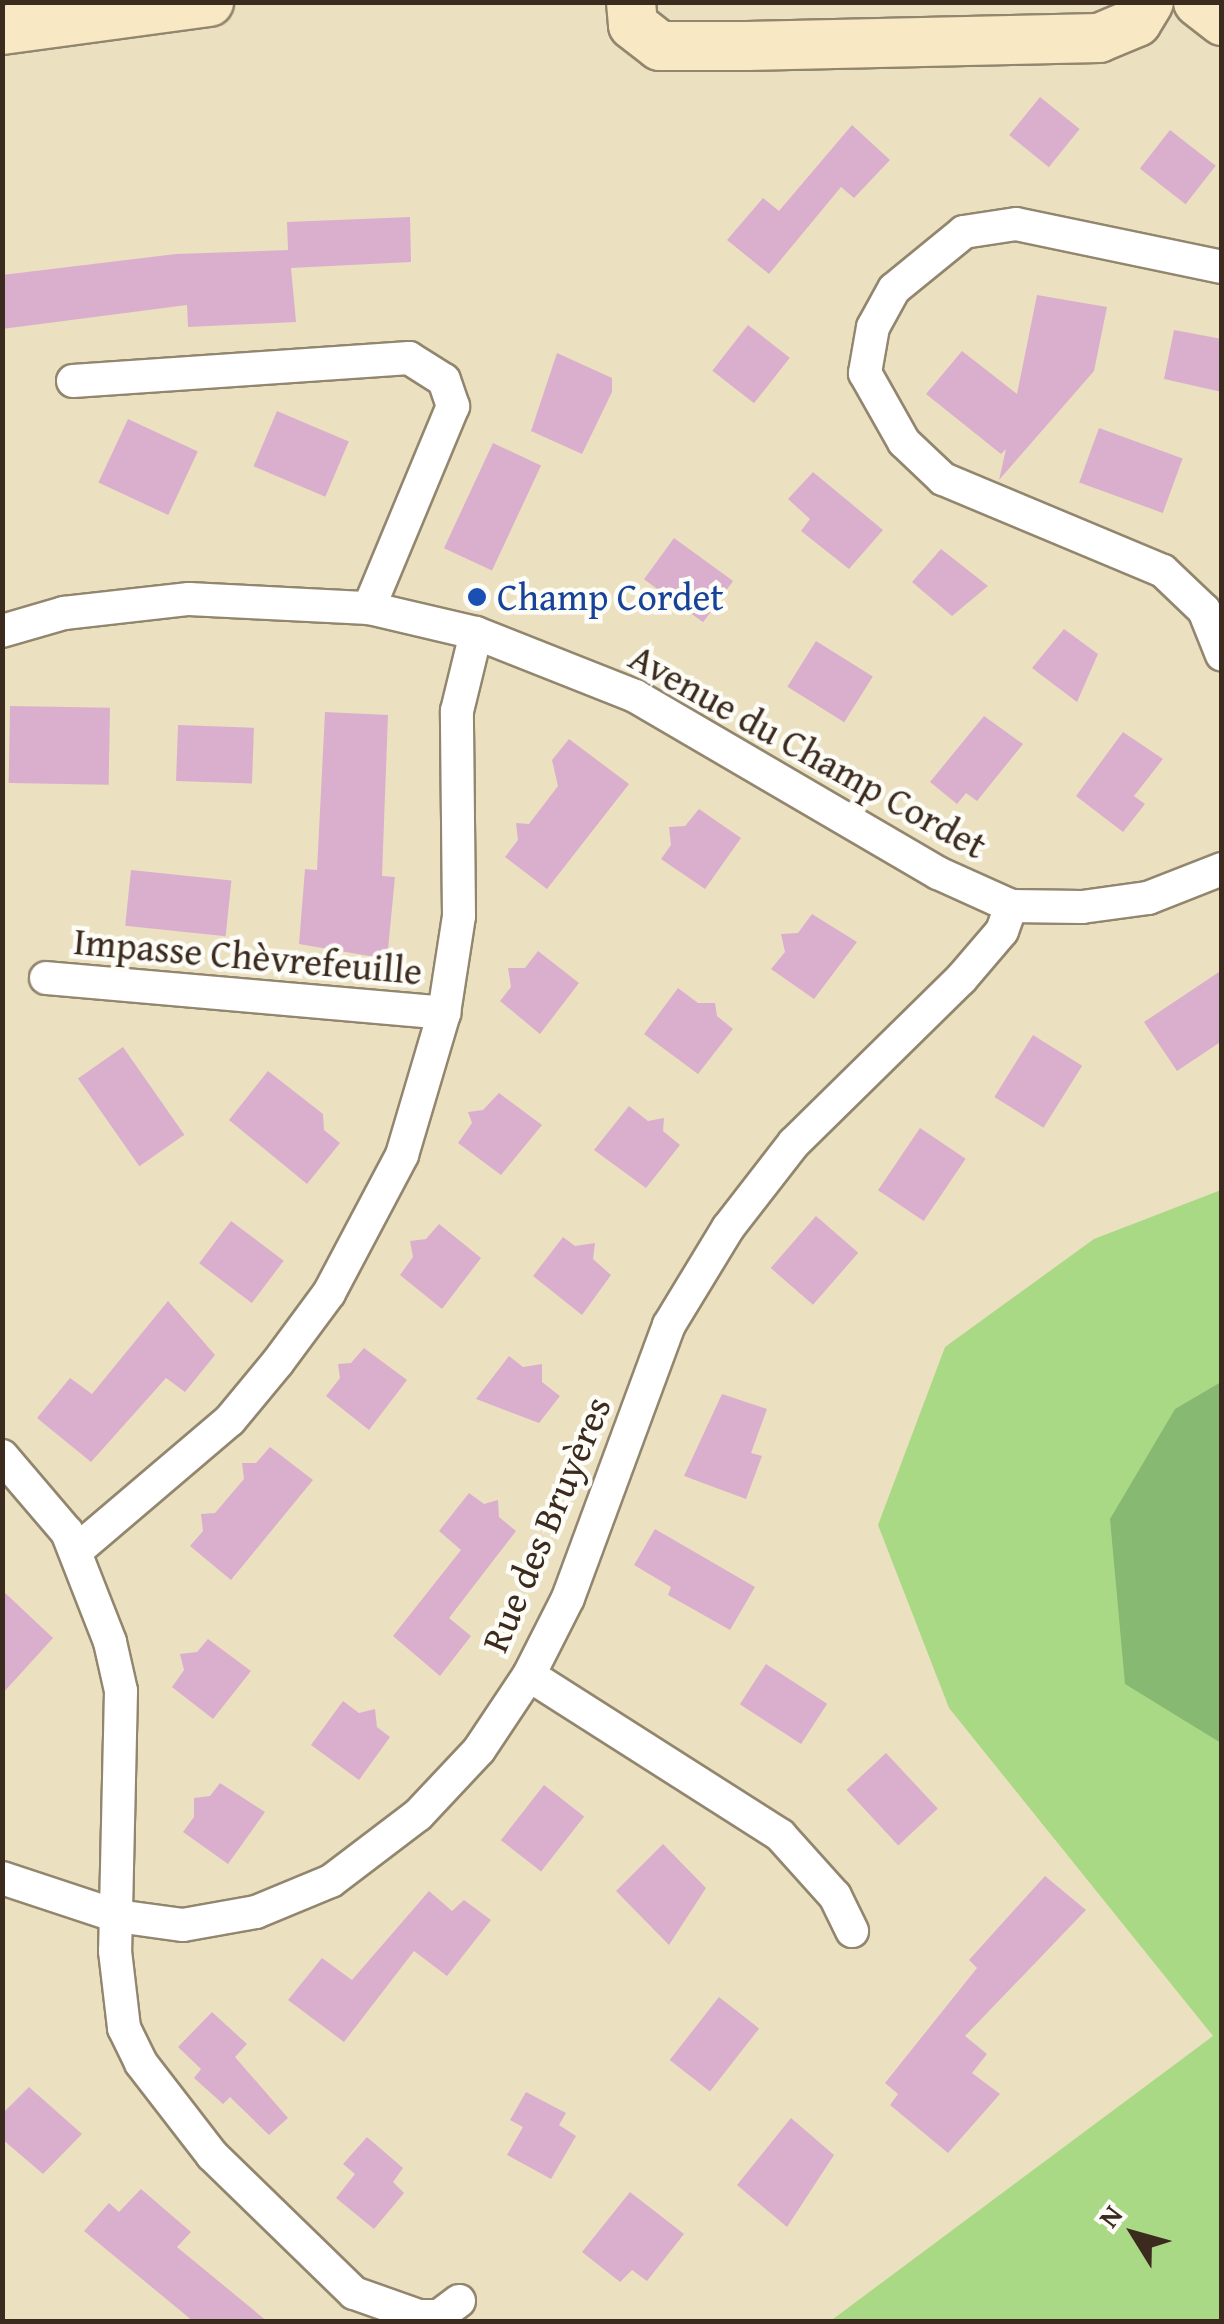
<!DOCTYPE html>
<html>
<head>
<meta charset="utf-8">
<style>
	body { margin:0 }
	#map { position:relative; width:1224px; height:2324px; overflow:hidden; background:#ebe1c0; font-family:"Gentium Book Plus",serif }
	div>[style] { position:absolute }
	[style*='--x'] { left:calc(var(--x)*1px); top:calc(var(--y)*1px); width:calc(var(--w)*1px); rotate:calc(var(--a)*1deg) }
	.green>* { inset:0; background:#aad986 }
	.forest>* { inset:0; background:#87b973 }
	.building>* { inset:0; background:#daafcd; transform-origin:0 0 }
	.roads { filter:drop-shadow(2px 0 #93866f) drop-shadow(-2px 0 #93866f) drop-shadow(0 2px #93866f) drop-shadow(0 -2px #93866f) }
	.street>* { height:32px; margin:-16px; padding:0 16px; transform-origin:16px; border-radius:16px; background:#fff }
	.secondary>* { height:48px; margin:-24px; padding:0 24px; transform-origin:24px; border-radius:24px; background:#f8e8c3 }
	.dots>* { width:28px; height:28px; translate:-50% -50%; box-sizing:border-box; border:5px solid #fdfcf7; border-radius:50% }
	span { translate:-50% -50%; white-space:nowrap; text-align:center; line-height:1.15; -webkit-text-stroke:9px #fdfcf7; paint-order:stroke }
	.transit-label { font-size:38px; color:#164399 }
	.left { translate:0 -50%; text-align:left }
	.street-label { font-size:38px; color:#3b2a1e }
	.frame { position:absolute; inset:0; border:5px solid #3b2a1e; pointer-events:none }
	.north { position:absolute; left:1084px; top:2184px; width:100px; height:100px; -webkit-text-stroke:8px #fdfcf7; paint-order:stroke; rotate:307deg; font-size:28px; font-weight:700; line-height:40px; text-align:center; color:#3b2a1e }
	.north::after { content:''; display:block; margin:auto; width:35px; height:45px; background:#3b2a1e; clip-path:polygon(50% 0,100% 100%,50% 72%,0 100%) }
</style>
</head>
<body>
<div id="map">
	<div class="green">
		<i style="clip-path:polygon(1221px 1190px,1221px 2321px,829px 2322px,1213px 2036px,949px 1708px,878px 1525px,945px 1347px,1094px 1239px)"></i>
	</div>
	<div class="forest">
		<i style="clip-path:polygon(1221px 1382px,1221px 1743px,1125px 1684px,1110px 1519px,1175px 1409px)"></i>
	</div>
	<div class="building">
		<i style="left:1040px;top:97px;width:51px;height:49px;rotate:39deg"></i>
		<i style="clip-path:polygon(852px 125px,890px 160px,854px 198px,841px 187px,769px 274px,727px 240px,763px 198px,779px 211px)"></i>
		<i style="left:1170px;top:130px;width:58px;height:49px;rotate:38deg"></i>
		<i style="clip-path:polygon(410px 217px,411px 262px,291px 268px,296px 322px,188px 327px,187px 305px,2px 329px,2px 275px,176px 254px,288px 250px,287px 222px)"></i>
		<i style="clip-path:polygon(1037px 295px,1107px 307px,1094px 371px,999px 480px,1006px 449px,1001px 454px,926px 394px,962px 351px,1017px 394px)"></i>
		<i style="left:748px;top:325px;width:53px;height:58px;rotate:38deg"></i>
		<i style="clip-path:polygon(1174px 330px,1222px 339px,1222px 392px,1164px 379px)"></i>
		<i style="clip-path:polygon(557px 353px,612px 378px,612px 392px,582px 454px,531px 431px)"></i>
		<i style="left:277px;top:411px;width:78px;height:60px;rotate:23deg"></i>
		<i style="left:128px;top:419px;width:77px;height:70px;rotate:25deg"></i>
		<i style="left:1099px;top:428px;width:89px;height:58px;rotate:20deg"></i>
		<i style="left:493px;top:443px;width:53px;height:116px;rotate:25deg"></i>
		<i style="clip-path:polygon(813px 472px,883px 530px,849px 569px,801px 531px,810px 519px,788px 499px)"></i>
		<i style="left:674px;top:538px;width:73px;height:51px;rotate:36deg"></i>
		<i style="clip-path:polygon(941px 549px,988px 586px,952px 616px,912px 582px)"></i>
		<i style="clip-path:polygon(1064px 629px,1098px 654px,1077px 702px,1032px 668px)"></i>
		<i style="left:816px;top:641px;width:67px;height:54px;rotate:32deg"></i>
		<i style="left:10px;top:706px;width:100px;height:77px;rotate:1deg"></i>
		<i style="clip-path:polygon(325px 712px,388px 715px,382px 876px,395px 877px,387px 959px,299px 944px,305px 869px,317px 870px)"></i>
		<i style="clip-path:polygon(984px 716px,1023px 744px,977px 801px,966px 793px,957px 804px,930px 782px)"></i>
		<i style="left:178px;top:725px;width:76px;height:56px;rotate:2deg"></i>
		<i style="clip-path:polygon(1123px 732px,1163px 759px,1134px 796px,1145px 804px,1123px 832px,1076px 796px)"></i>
		<i style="clip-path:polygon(569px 739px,629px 784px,547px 889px,505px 857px,518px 840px,516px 823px,529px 824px,558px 786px,552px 760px)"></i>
		<i style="clip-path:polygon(699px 809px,741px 838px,705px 889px,661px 859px,671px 845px,669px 827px,685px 826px)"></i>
		<i style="left:131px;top:870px;width:101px;height:56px;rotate:6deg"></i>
		<i style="clip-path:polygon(812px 914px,857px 942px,814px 999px,771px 969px,785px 952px,781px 934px,798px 933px)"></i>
		<i style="clip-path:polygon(538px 951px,579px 983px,540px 1034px,500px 1001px,511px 987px,508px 968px,525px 968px)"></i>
		<i style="clip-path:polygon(1222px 970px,1222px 1041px,1177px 1071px,1144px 1022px)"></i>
		<i style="clip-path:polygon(678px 988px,698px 1003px,715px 1003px,717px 1016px,733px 1029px,698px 1074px,644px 1034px)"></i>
		<i style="left:1033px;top:1035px;width:58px;height:73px;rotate:32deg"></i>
		<i style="left:123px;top:1047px;width:107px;height:55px;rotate:55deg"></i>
		<i style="clip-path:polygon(268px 1071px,323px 1114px,324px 1130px,340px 1143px,307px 1184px,229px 1120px)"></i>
		<i style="clip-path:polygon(499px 1093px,542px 1125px,501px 1175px,458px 1143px,472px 1123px,468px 1112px,483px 1110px)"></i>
		<i style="clip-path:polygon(629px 1106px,648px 1121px,664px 1118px,663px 1131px,680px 1145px,646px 1188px,594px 1150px)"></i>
		<i style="left:920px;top:1128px;width:55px;height:75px;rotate:34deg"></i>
		<i style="left:816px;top:1216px;width:56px;height:69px;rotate:41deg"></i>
		<i style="left:231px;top:1221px;width:66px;height:53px;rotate:37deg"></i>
		<i style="clip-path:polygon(439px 1224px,481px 1258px,442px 1309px,400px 1275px,413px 1257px,410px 1241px,426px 1239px)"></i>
		<i style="clip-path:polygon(563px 1237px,575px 1246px,595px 1243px,593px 1259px,611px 1275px,582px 1315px,533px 1276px)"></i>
		<i style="clip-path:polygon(168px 1301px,215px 1355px,185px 1392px,166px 1378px,91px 1462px,37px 1418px,70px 1378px,92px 1394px)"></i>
		<i style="clip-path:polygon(364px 1348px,407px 1380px,369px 1430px,326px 1396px,340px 1378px,338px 1364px,351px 1363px)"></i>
		<i style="clip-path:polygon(509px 1356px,523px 1367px,542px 1364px,542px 1382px,560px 1396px,539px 1423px,476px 1399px)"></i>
		<i style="clip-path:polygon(722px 1394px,767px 1409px,751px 1453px,762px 1456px,746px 1499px,684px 1476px)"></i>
		<i style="clip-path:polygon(270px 1447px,313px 1480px,231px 1580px,190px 1546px,203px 1531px,201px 1514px,215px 1513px,244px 1479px,242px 1463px,256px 1463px)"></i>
		<i style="clip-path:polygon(469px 1493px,484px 1504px,498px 1500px,499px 1517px,516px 1531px,449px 1618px,471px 1636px,440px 1676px,393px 1636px,461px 1550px,439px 1531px)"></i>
		<i style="clip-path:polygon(655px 1529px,755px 1587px,730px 1630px,668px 1595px,671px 1587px,634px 1565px)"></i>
		<i style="clip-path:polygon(2px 1590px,53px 1638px,2px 1694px)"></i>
		<i style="clip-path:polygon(208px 1639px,251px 1671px,213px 1719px,172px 1687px,184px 1670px,180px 1654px,197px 1652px)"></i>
		<i style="left:766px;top:1664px;width:73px;height:48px;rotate:33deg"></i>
		<i style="clip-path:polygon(343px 1701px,359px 1713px,375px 1709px,377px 1727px,390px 1737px,359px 1780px,311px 1745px)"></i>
		<i style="left:886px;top:1753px;width:76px;height:54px;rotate:47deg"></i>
		<i style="clip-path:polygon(220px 1783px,265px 1812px,228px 1864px,183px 1832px,194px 1817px,194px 1798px,210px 1796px)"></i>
		<i style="left:544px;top:1785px;width:51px;height:70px;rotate:38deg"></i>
		<i style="clip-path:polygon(663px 1844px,706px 1888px,669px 1945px,616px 1891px)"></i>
		<i style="clip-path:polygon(1045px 1876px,1086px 1910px,965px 2036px,987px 2054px,972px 2073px,1000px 2094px,948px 2153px,890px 2105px,898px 2094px,885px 2083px,977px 1968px,969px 1960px)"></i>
		<i style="clip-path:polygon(429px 1891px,452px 1911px,464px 1900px,491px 1920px,447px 1976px,414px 1951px,344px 2042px,288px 2000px,322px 1958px,352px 1980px)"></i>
		<i style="left:719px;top:1997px;width:51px;height:80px;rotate:38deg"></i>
		<i style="clip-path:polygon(212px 2012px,247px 2044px,235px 2057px,288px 2118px,269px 2135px,230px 2097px,223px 2104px,194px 2078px,201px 2069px,178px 2047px)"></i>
		<i style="clip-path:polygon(29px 2087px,82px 2134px,43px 2174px,2px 2139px,2px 2114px)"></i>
		<i style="clip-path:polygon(526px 2092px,566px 2113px,559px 2125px,576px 2136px,551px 2179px,507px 2155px,523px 2127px,510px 2120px)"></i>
		<i style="clip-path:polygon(791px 2118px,834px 2155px,787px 2227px,737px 2185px)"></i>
		<i style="clip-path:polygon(367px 2137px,403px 2168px,393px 2182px,404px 2193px,374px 2229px,336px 2198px,355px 2174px,343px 2164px)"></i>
		<i style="clip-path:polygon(141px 2189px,191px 2232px,177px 2247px,268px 2322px,194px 2322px,84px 2231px,109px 2203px,119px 2212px)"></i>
		<i style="clip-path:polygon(630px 2192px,684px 2234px,647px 2281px,632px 2270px,620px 2282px,582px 2252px)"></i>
	</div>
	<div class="roads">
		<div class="street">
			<i style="--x:1222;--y:267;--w:210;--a:-168.2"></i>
			<i style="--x:1016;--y:224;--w:53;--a:171.3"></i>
			<i style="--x:964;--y:232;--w:90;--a:140.8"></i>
			<i style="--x:894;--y:289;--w:43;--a:118.9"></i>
			<i style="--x:873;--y:327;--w:47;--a:99.9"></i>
			<i style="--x:865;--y:373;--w:79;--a:60.5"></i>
			<i style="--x:904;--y:442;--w:54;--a:43.5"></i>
			<i style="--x:943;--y:479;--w:238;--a:22.7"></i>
			<i style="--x:1163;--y:571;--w:57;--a:43.6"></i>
			<i style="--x:1204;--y:610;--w:48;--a:68.2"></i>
			<i style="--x:73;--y:381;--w:337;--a:-3.9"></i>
			<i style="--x:409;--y:358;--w:41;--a:32.2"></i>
			<i style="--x:444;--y:380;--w:28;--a:71"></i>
			<i style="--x:453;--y:406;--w:219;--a:112.6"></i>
			<i style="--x:2;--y:631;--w:65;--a:-16.2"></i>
			<i style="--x:64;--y:613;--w:126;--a:-6.4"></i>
			<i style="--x:189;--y:599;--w:180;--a:2.9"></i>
			<i style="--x:369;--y:608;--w:110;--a:13.2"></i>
			<i style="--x:476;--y:633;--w:171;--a:21.6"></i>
			<i style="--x:635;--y:696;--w:351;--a:30.3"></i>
			<i style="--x:938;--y:873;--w:80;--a:24.3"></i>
			<i style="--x:1011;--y:906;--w:71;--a:0.8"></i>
			<i style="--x:1082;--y:907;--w:67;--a:-7.8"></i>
			<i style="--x:1148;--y:898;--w:79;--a:-21.4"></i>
			<i style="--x:46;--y:978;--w:400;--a:5"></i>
			<i style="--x:2;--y:1456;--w:100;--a:49.5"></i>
			<i style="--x:67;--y:1532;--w:118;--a:68.6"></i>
			<i style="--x:110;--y:1642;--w:50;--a:77.3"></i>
			<i style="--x:121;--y:1691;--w:260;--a:91.3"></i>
			<i style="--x:115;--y:1951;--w:78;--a:83.3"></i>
			<i style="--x:124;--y:2028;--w:39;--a:64"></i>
			<i style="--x:141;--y:2063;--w:116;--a:52.3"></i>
			<i style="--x:212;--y:2155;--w:198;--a:44.2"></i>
			<i style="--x:354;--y:2293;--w:69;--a:19.5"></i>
			<i style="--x:419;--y:2316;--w:20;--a:0"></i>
			<i style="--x:439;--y:2316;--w:25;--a:-37"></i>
			<i style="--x:76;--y:1551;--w:202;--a:-40.4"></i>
			<i style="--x:230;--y:1420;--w:75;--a:-50.4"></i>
			<i style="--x:278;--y:1362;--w:86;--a:-53.5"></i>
			<i style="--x:329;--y:1293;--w:156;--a:-62.1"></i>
			<i style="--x:402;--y:1155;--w:148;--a:-73.5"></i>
			<i style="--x:444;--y:1013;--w:98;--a:-81.2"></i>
			<i style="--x:459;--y:916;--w:205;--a:-90.6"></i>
			<i style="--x:457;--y:711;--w:80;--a:-76.3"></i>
			<i style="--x:529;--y:1675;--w:298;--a:32.5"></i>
			<i style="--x:780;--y:1835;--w:82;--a:48"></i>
			<i style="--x:835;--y:1896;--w:39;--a:64"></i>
			<i style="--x:2;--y:1878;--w:121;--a:18.3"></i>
			<i style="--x:117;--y:1916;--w:67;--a:7.8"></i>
			<i style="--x:183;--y:1925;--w:74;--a:-10.1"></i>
			<i style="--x:256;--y:1912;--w:81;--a:-22.5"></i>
			<i style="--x:331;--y:1881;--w:109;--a:-37.2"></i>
			<i style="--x:418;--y:1815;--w:89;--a:-46.8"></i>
			<i style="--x:479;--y:1750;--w:90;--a:-56.3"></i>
			<i style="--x:529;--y:1675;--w:86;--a:-63.1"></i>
			<i style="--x:568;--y:1598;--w:291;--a:-69.7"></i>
			<i style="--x:669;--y:1325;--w:114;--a:-58.7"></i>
			<i style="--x:728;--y:1228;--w:108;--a:-52.2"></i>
			<i style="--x:794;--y:1143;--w:234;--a:-44.5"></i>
			<i style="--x:961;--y:979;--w:63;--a:-49.5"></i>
			<i style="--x:1002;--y:931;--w:27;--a:-70"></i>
		</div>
		<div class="secondary">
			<i style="--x:631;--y:2;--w:23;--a:85"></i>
			<i style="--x:633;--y:25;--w:34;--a:38"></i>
			<i style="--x:660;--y:46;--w:87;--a:0"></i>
			<i style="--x:747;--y:46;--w:352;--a:-1.3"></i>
			<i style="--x:1099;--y:38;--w:41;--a:-22.8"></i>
			<i style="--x:1137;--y:22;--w:23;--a:-59"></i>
			<i style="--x:1198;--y:2;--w:31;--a:38"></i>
			<i style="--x:2;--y:30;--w:209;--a:-7.7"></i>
		</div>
	</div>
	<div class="dots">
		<i style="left:477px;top:597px;background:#1a4fb4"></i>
	</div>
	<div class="transit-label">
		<span class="left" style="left:497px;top:597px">Champ Cordet</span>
	</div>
	<div class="street-label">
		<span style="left:808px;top:751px;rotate:29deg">Avenue du Champ Cordet</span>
		<span style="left:248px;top:956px;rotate:5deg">Impasse Chèvrefeuille</span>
		<span style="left:546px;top:1524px;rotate:-67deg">Rue des Bruyères</span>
	</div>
	<div class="frame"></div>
	<div class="north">N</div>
</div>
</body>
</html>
